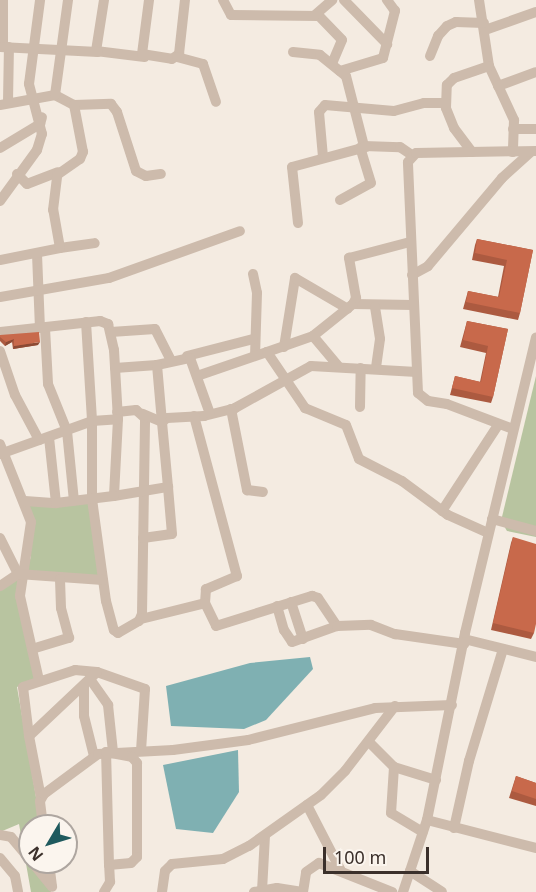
<!DOCTYPE html>
<html>
<head>
<meta charset="utf-8">
<style>
	body { margin:0 }
	#map { position:relative; width:536px; height:892px; overflow:hidden; background:#f4ebe1; font-family:"Noto Sans",sans-serif }
	div>[style] { position:absolute }
	[style*='--x'] { left:calc(var(--x)*1px); top:calc(var(--y)*1px); width:calc(var(--w)*1px); rotate:calc(var(--a)*1deg) }
	.green>* { inset:0; background:#b8c4a0 }
	.water>* { inset:0; background:#7fb0b2 }
	.minor>* { height:10px; margin:-5px; padding:0 5px; transform-origin:5px; border-radius:5px; background:#cdbbac }
	.wall>* { inset:0; background:#ac5a40 }
	.shaded-wall>* { inset:0; background:#8c4a34 }
	.building>* { inset:0; background:#c8694b }
	span { translate:-50% -50%; white-space:nowrap; text-align:center; line-height:1.15; -webkit-text-stroke:4.5px #fbf5ee; paint-order:stroke }
	.north { position:absolute; left:18px; top:814px; width:60px; height:60px; box-sizing:border-box; background:#fbf5ee; border:2px solid #aea6a0; border-radius:50%; rotate:232deg; font-size:16px; font-weight:700; line-height:24px; text-align:center; color:#3b302b }
	.north::after { content:''; display:block; margin:auto; width:21px; height:27px; background:#1f5a5e; clip-path:polygon(50% 0,100% 100%,50% 72%,0 100%) }
	.scale { position:absolute; left:323px; top:847px; width:106px; height:27px; box-sizing:border-box; border:3px solid #3b302b; border-top:0; padding-left:8px; font-size:18px; line-height:21px; white-space:nowrap; color:#3b302b; -webkit-text-stroke:4px #fbf5ee; paint-order:stroke }
</style>
</head>
<body>
<div id="map">
	<div class="green">
		<i style="clip-path:polygon(536px 376px,536px 537px,507px 531px,501px 521px)"></i>
		<i style="clip-path:polygon(92px 499px,103px 576px,26px 575px,31px 556px,28px 505px)"></i>
		<i style="clip-path:polygon(18px 579px,36px 679px,17px 687px,41px 826px,30px 826px,30px 862px,46px 862px,51px 892px,31px 892px,19px 824px,0 832px,0 589px)"></i>
	</div>
	<div class="water">
		<i style="clip-path:polygon(310px 657px,313px 669px,266px 720px,244px 729px,171px 726px,166px 686px,250px 663px)"></i>
		<i style="clip-path:polygon(238px 750px,239px 792px,213px 833px,176px 829px,163px 765px)"></i>
	</div>
	<div class="minor">
		<i style="--x:3;--y:0;--w:47;--a:90"></i>
		<i style="--x:104;--y:0;--w:52;--a:98.9"></i>
		<i style="--x:96;--y:51;--w:49;--a:7"></i>
		<i style="--x:149;--y:0;--w:54;--a:97.4"></i>
		<i style="--x:142;--y:54;--w:30;--a:9"></i>
		<i style="--x:172;--y:59;--w:9;--a:-36"></i>
		<i style="--x:179;--y:54;--w:54;--a:-83.7"></i>
		<i style="--x:223;--y:0;--w:17;--a:62"></i>
		<i style="--x:231;--y:15;--w:88;--a:0.7"></i>
		<i style="--x:319;--y:16;--w:33;--a:46"></i>
		<i style="--x:342;--y:40;--w:26;--a:113"></i>
		<i style="--x:344;--y:0;--w:62;--a:45.7"></i>
		<i style="--x:479;--y:0;--w:67;--a:81.4"></i>
		<i style="--x:489;--y:66;--w:60;--a:65.2"></i>
		<i style="--x:514;--y:120;--w:32;--a:92"></i>
		<i style="--x:315;--y:15;--w:23;--a:-41"></i>
		<i style="--x:485;--y:30;--w:54;--a:-19.4"></i>
		<i style="--x:0;--y:47;--w:98;--a:2.9"></i>
		<i style="--x:293;--y:52;--w:27;--a:6"></i>
		<i style="--x:320;--y:55;--w:33;--a:39"></i>
		<i style="--x:346;--y:76;--w:72;--a:75.6"></i>
		<i style="--x:364;--y:146;--w:36;--a:2"></i>
		<i style="--x:400;--y:147;--w:14;--a:34"></i>
		<i style="--x:430;--y:56;--w:22;--a:-68"></i>
		<i style="--x:438;--y:36;--w:13;--a:-48"></i>
		<i style="--x:447;--y:26;--w:10;--a:-24"></i>
		<i style="--x:456;--y:22;--w:28;--a:2"></i>
		<i style="--x:177;--y:57;--w:27;--a:15"></i>
		<i style="--x:203;--y:64;--w:40;--a:71.1"></i>
		<i style="--x:340;--y:71;--w:45;--a:-16.8"></i>
		<i style="--x:383;--y:58;--w:49;--a:-75.7"></i>
		<i style="--x:395;--y:11;--w:14;--a:-126"></i>
		<i style="--x:498;--y:86;--w:40;--a:-20.2"></i>
		<i style="--x:55;--y:95;--w:21;--a:28"></i>
		<i style="--x:74;--y:105;--w:37;--a:-2"></i>
		<i style="--x:111;--y:104;--w:10;--a:53"></i>
		<i style="--x:117;--y:112;--w:62;--a:72.1"></i>
		<i style="--x:136;--y:171;--w:11;--a:27"></i>
		<i style="--x:146;--y:176;--w:15;--a:-8"></i>
		<i style="--x:8;--y:102;--w:55;--a:-89"></i>
		<i style="--x:0;--y:105;--w:56;--a:-10.3"></i>
		<i style="--x:55;--y:95;--w:96;--a:-82.2"></i>
		<i style="--x:513;--y:129;--w:23;--a:0"></i>
		<i style="--x:0;--y:148;--w:47;--a:-31"></i>
		<i style="--x:40;--y:124;--w:7;--a:-74"></i>
		<i style="--x:472;--y:152;--w:30;--a:-127"></i>
		<i style="--x:454;--y:128;--w:22;--a:-112"></i>
		<i style="--x:446;--y:108;--w:23;--a:-88"></i>
		<i style="--x:447;--y:85;--w:10;--a:-45"></i>
		<i style="--x:454;--y:78;--w:37;--a:-19"></i>
		<i style="--x:323;--y:157;--w:45;--a:-95.1"></i>
		<i style="--x:319;--y:112;--w:9;--a:-49"></i>
		<i style="--x:325;--y:105;--w:69;--a:5"></i>
		<i style="--x:394;--y:111;--w:31;--a:-15"></i>
		<i style="--x:424;--y:103;--w:21;--a:0"></i>
		<i style="--x:17;--y:174;--w:14;--a:45"></i>
		<i style="--x:27;--y:184;--w:33;--a:-21"></i>
		<i style="--x:340;--y:200;--w:35;--a:-29"></i>
		<i style="--x:371;--y:183;--w:37;--a:-107"></i>
		<i style="--x:0;--y:201;--w:63;--a:-54"></i>
		<i style="--x:37;--y:150;--w:17;--a:-73"></i>
		<i style="--x:42;--y:134;--w:52;--a:-104.6"></i>
		<i style="--x:29;--y:84;--w:85;--a:-82.5"></i>
		<i style="--x:298;--y:223;--w:56;--a:-96.1"></i>
		<i style="--x:292;--y:167;--w:77;--a:-15.1"></i>
		<i style="--x:60;--y:248;--w:35;--a:-8"></i>
		<i style="--x:37;--y:254;--w:74;--a:87.7"></i>
		<i style="--x:0;--y:260;--w:61;--a:-11.3"></i>
		<i style="--x:60;--y:248;--w:39;--a:-100"></i>
		<i style="--x:53;--y:210;--w:35;--a:-83"></i>
		<i style="--x:57;--y:175;--w:28;--a:-35"></i>
		<i style="--x:80;--y:159;--w:8;--a:-67"></i>
		<i style="--x:83;--y:152;--w:48;--a:-100.8"></i>
		<i style="--x:253;--y:274;--w:19;--a:78"></i>
		<i style="--x:257;--y:293;--w:62;--a:91.8"></i>
		<i style="--x:412;--y:275;--w:18;--a:-29"></i>
		<i style="--x:428;--y:266;--w:115;--a:-49.9"></i>
		<i style="--x:502;--y:178;--w:39;--a:-42"></i>
		<i style="--x:0;--y:297;--w:111;--a:-9.9"></i>
		<i style="--x:109;--y:278;--w:139;--a:-19.7"></i>
		<i style="--x:353;--y:304;--w:60;--a:1"></i>
		<i style="--x:375;--y:307;--w:32;--a:81"></i>
		<i style="--x:380;--y:339;--w:30;--a:98"></i>
		<i style="--x:86;--y:322;--w:99;--a:86.5"></i>
		<i style="--x:92;--y:421;--w:78;--a:90"></i>
		<i style="--x:92;--y:499;--w:103;--a:82.2"></i>
		<i style="--x:106;--y:601;--w:30;--a:75"></i>
		<i style="--x:114;--y:630;--w:5;--a:37"></i>
		<i style="--x:118;--y:633;--w:24;--a:-30"></i>
		<i style="--x:139;--y:621;--w:8;--a:-67"></i>
		<i style="--x:142;--y:614;--w:196;--a:-89.1"></i>
		<i style="--x:145;--y:418;--w:12;--a:-138"></i>
		<i style="--x:136;--y:410;--w:19;--a:174"></i>
		<i style="--x:45;--y:328;--w:56;--a:86.9"></i>
		<i style="--x:48;--y:384;--w:51;--a:68"></i>
		<i style="--x:67;--y:431;--w:70;--a:84.3"></i>
		<i style="--x:0;--y:332;--w:101;--a:-6.3"></i>
		<i style="--x:100;--y:321;--w:9;--a:21"></i>
		<i style="--x:108;--y:324;--w:27;--a:77"></i>
		<i style="--x:114;--y:350;--w:69;--a:86.7"></i>
		<i style="--x:118;--y:419;--w:77;--a:93"></i>
		<i style="--x:114;--y:496;--w:55;--a:-9.5"></i>
		<i style="--x:168;--y:487;--w:65;--a:-95.3"></i>
		<i style="--x:162;--y:422;--w:6;--a:-39"></i>
		<i style="--x:167;--y:418;--w:37;--a:-3"></i>
		<i style="--x:204;--y:416;--w:32;--a:-14"></i>
		<i style="--x:235;--y:408;--w:87;--a:-28.9"></i>
		<i style="--x:311;--y:366;--w:106;--a:3.2"></i>
		<i style="--x:111;--y:332;--w:44;--a:-3.9"></i>
		<i style="--x:155;--y:329;--w:35;--a:63"></i>
		<i style="--x:313;--y:336;--w:40;--a:50"></i>
		<i style="--x:284;--y:347;--w:70;--a:-80.9"></i>
		<i style="--x:295;--y:278;--w:61;--a:30.3"></i>
		<i style="--x:0;--y:351;--w:46;--a:71.2"></i>
		<i style="--x:15;--y:395;--w:51;--a:61.9"></i>
		<i style="--x:267;--y:352;--w:49;--a:-19.2"></i>
		<i style="--x:313;--y:336;--w:51;--a:-38.7"></i>
		<i style="--x:353;--y:304;--w:7;--a:-63"></i>
		<i style="--x:356;--y:298;--w:41;--a:-99.9"></i>
		<i style="--x:349;--y:258;--w:63;--a:-14.7"></i>
		<i style="--x:187;--y:356;--w:68;--a:-14.4"></i>
		<i style="--x:157;--y:365;--w:34;--a:-12"></i>
		<i style="--x:190;--y:358;--w:59;--a:70.3"></i>
		<i style="--x:115;--y:368;--w:42;--a:-4.1"></i>
		<i style="--x:157;--y:365;--w:57;--a:85"></i>
		<i style="--x:162;--y:422;--w:21;--a:-157"></i>
		<i style="--x:197;--y:376;--w:74;--a:-18.9"></i>
		<i style="--x:267;--y:352;--w:68;--a:55.8"></i>
		<i style="--x:305;--y:408;--w:44;--a:22.5"></i>
		<i style="--x:346;--y:425;--w:36;--a:69"></i>
		<i style="--x:359;--y:459;--w:48;--a:27.1"></i>
		<i style="--x:402;--y:481;--w:57;--a:36.5"></i>
		<i style="--x:448;--y:515;--w:44;--a:24.2"></i>
		<i style="--x:360;--y:407;--w:39;--a:-89"></i>
		<i style="--x:231;--y:409;--w:83;--a:78.8"></i>
		<i style="--x:247;--y:490;--w:16;--a:7"></i>
		<i style="--x:194;--y:416;--w:166;--a:75"></i>
		<i style="--x:237;--y:576;--w:34;--a:157"></i>
		<i style="--x:206;--y:589;--w:14;--a:94"></i>
		<i style="--x:513;--y:429;--w:71;--a:-159.3"></i>
		<i style="--x:447;--y:404;--w:19;--a:-171"></i>
		<i style="--x:428;--y:401;--w:13;--a:-141"></i>
		<i style="--x:418;--y:393;--w:231;--a:-92.5"></i>
		<i style="--x:408;--y:162;--w:12;--a:-48"></i>
		<i style="--x:416;--y:153;--w:120;--a:-1"></i>
		<i style="--x:0;--y:444;--w:84;--a:68.3"></i>
		<i style="--x:31;--y:522;--w:75;--a:98.5"></i>
		<i style="--x:20;--y:596;--w:86;--a:77.3"></i>
		<i style="--x:0;--y:454;--w:98;--a:-19.7"></i>
		<i style="--x:92;--y:421;--w:26;--a:-4"></i>
		<i style="--x:25;--y:501;--w:31;--a:4"></i>
		<i style="--x:56;--y:503;--w:66;--a:-96.1"></i>
		<i style="--x:56;--y:503;--w:58;--a:-6.9"></i>
		<i style="--x:442;--y:511;--w:103;--a:-56.9"></i>
		<i style="--x:492;--y:519;--w:46;--a:15.3"></i>
		<i style="--x:0;--y:538;--w:40;--a:63.4"></i>
		<i style="--x:18;--y:574;--w:22;--a:146"></i>
		<i style="--x:143;--y:538;--w:29;--a:-8"></i>
		<i style="--x:172;--y:534;--w:47;--a:-94.9"></i>
		<i style="--x:18;--y:574;--w:85;--a:4"></i>
		<i style="--x:291;--y:602;--w:39;--a:72"></i>
		<i style="--x:277;--y:606;--w:25;--a:74"></i>
		<i style="--x:284;--y:630;--w:14;--a:56"></i>
		<i style="--x:292;--y:642;--w:48;--a:-19.6"></i>
		<i style="--x:141;--y:619;--w:66;--a:-14"></i>
		<i style="--x:205;--y:603;--w:25;--a:64"></i>
		<i style="--x:216;--y:626;--w:101;--a:-17.4"></i>
		<i style="--x:312;--y:596;--w:6;--a:18"></i>
		<i style="--x:318;--y:598;--w:34;--a:56"></i>
		<i style="--x:337;--y:626;--w:34;--a:-2"></i>
		<i style="--x:371;--y:625;--w:26;--a:21"></i>
		<i style="--x:395;--y:634;--w:70;--a:8.2"></i>
		<i style="--x:464;--y:639;--w:74;--a:14"></i>
		<i style="--x:32;--y:649;--w:39;--a:-17"></i>
		<i style="--x:69;--y:638;--w:31;--a:-105"></i>
		<i style="--x:61;--y:608;--w:29;--a:-92"></i>
		<i style="--x:97;--y:672;--w:51;--a:19.5"></i>
		<i style="--x:145;--y:689;--w:62;--a:93.7"></i>
		<i style="--x:90;--y:679;--w:32;--a:55"></i>
		<i style="--x:108;--y:705;--w:47;--a:83.9"></i>
		<i style="--x:84;--y:685;--w:31;--a:90"></i>
		<i style="--x:84;--y:716;--w:41;--a:76"></i>
		<i style="--x:29;--y:736;--w:49;--a:-97"></i>
		<i style="--x:23;--y:687;--w:55;--a:-18.1"></i>
		<i style="--x:75;--y:670;--w:22;--a:5"></i>
		<i style="--x:97;--y:672;--w:93;--a:136.7"></i>
		<i style="--x:29;--y:736;--w:63;--a:79"></i>
		<i style="--x:369;--y:742;--w:35;--a:45"></i>
		<i style="--x:394;--y:767;--w:44;--a:17.2"></i>
		<i style="--x:394;--y:767;--w:46;--a:93.7"></i>
		<i style="--x:391;--y:813;--w:37;--a:31"></i>
		<i style="--x:307;--y:805;--w:74;--a:62.7"></i>
		<i style="--x:427;--y:820;--w:113;--a:14.4"></i>
		<i style="--x:43;--y:826;--w:25;--a:-97"></i>
		<i style="--x:40;--y:801;--w:8;--a:-60"></i>
		<i style="--x:44;--y:794;--w:67;--a:-36.5"></i>
		<i style="--x:98;--y:754;--w:75;--a:-3.1"></i>
		<i style="--x:173;--y:750;--w:76;--a:-7.6"></i>
		<i style="--x:248;--y:740;--w:131;--a:-14.1"></i>
		<i style="--x:375;--y:708;--w:77;--a:-2.2"></i>
		<i style="--x:454;--y:828;--w:69;--a:-77.4"></i>
		<i style="--x:469;--y:761;--w:117;--a:-73.1"></i>
		<i style="--x:0;--y:835;--w:11;--a:10"></i>
		<i style="--x:11;--y:837;--w:30;--a:50"></i>
		<i style="--x:0;--y:858;--w:23;--a:50"></i>
		<i style="--x:15;--y:876;--w:16;--a:79"></i>
		<i style="--x:32;--y:862;--w:32;--a:51"></i>
		<i style="--x:49;--y:862;--w:24;--a:83"></i>
		<i style="--x:410;--y:871;--w:38;--a:33"></i>
		<i style="--x:262;--y:891;--w:55;--a:-86.9"></i>
		<i style="--x:104;--y:892;--w:12;--a:-59"></i>
		<i style="--x:110;--y:882;--w:17;--a:-93"></i>
		<i style="--x:109;--y:865;--w:113;--a:-91.5"></i>
		<i style="--x:106;--y:752;--w:26;--a:11"></i>
		<i style="--x:132;--y:757;--w:8;--a:50"></i>
		<i style="--x:137;--y:763;--w:94;--a:90"></i>
		<i style="--x:137;--y:857;--w:8;--a:135"></i>
		<i style="--x:131;--y:863;--w:22;--a:175"></i>
		<i style="--x:162;--y:892;--w:21;--a:-82"></i>
		<i style="--x:165;--y:871;--w:10;--a:-45"></i>
		<i style="--x:172;--y:864;--w:51;--a:-5.6"></i>
		<i style="--x:223;--y:859;--w:29;--a:-27"></i>
		<i style="--x:249;--y:846;--w:88;--a:-35.3"></i>
		<i style="--x:321;--y:795;--w:34;--a:-45"></i>
		<i style="--x:345;--y:771;--w:82;--a:-52.4"></i>
		<i style="--x:254;--y:892;--w:23;--a:-10"></i>
		<i style="--x:277;--y:888;--w:24;--a:9"></i>
		<i style="--x:303;--y:892;--w:20;--a:-81"></i>
		<i style="--x:306;--y:872;--w:16;--a:-35"></i>
		<i style="--x:319;--y:863;--w:79;--a:21.7"></i>
		<i style="--x:403;--y:892;--w:76;--a:-71.6"></i>
		<i style="--x:427;--y:820;--w:191;--a:-78.5"></i>
		<i style="--x:465;--y:633;--w:304;--a:-76.5"></i>
	</div>
	<div class="wall">
		<i style="clip-path:polygon(477px 239px,533px 250px,520px 313px,518px 320px,463px 309px,468px 291px,498px 297px,504px 266px,472px 260px,475px 245px)"></i>
		<i style="clip-path:polygon(467px 321px,508px 329px,493px 397px,491px 403px,450px 395px,455px 376px,480px 382px,486px 353px,460px 347px)"></i>
		<i style="clip-path:polygon(0 335px,38px 345px,13px 349px,12px 342px,5px 346px,0 341px)"></i>
		<i style="clip-path:polygon(513px 537px,534px 633px,531px 639px,491px 630px,511px 543px)"></i>
		<i style="clip-path:polygon(516px 776px,536px 783px,536px 806px,509px 798px)"></i>
	</div>
	<div class="shaded-wall">
		<i style="clip-path:polygon(14px 339px,12px 342px,5px 346px,6px 342px)"></i>
		<i style="clip-path:polygon(40px 342px,38px 345px,13px 349px,14px 346px)"></i>
	</div>
	<div class="building">
		<i style="clip-path:polygon(477px 239px,533px 250px,520px 313px,466px 302px,468px 291px,499px 297px,507px 260px,475px 253px)"></i>
		<i style="clip-path:polygon(467px 321px,508px 329px,493px 397px,452px 388px,455px 376px,481px 382px,488px 346px,463px 340px)"></i>
		<i style="clip-path:polygon(39px 332px,40px 342px,14px 346px,14px 339px,6px 342px,0 337px,0 335px)"></i>
		<i style="clip-path:polygon(513px 537px,536px 544px,536px 624px,534px 633px,493px 623px)"></i>
		<i style="clip-path:polygon(516px 776px,536px 783px,536px 799px,512px 791px)"></i>
	</div>
	<div class="north">N</div>
	<div class="scale">100 m</div>
</div>
</body>
</html>
